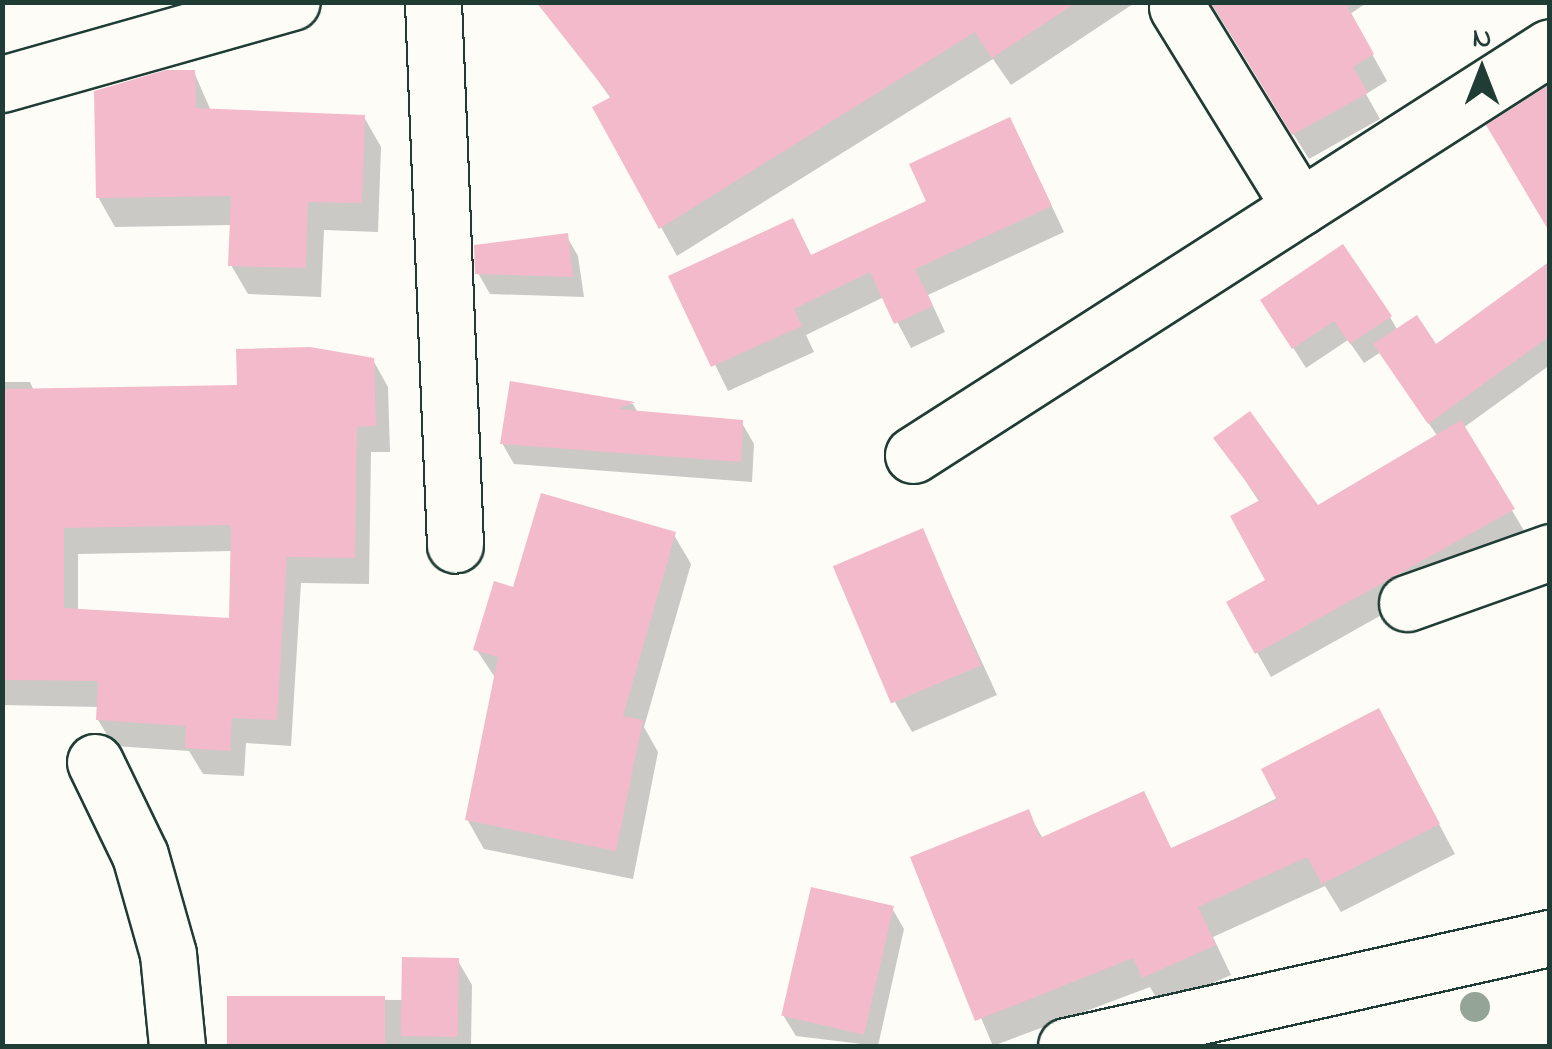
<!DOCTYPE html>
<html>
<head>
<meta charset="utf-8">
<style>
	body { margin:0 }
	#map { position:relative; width:1552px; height:1049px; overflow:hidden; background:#fdfcf7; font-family:"Indie Flower",sans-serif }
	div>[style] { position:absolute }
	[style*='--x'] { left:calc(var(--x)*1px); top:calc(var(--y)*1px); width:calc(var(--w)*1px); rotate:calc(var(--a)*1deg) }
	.shadow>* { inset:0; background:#0003 }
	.building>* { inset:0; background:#f3bacc; transform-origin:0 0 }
	.roads { filter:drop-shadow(2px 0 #1f3d34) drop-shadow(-2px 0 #1f3d34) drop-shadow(0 2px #1f3d34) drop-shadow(0 -2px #1f3d34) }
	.minor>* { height:55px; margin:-27.5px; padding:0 27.5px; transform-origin:27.5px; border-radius:27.5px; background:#fdfcf7 }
	.trees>* { width:30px; height:30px; margin:-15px; border-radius:50%; background:#94a496 }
	span { translate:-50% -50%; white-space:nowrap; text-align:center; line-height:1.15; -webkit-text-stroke:8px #fdfcf7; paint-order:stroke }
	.frame { position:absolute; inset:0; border:5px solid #1f3d34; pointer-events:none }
	.north { position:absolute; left:1432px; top:20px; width:100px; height:100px; -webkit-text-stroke:8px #fdfcf7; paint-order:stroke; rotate:0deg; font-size:28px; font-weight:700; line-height:40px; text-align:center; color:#1f3d34 }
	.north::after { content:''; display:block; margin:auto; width:35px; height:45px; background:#1f3d34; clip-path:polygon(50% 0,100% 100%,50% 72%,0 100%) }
</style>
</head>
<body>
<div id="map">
	<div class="shadow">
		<i style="clip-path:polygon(543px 2px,1136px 2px,1011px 85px,993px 59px,677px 256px,595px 108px,611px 99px)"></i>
		<i style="clip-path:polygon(1210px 2px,1368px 2px,1350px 14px,1387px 81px,1366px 94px,1380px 119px,1309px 159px)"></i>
		<i style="clip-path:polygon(194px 72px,211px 111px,364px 117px,381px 147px,378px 232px,324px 230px,321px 297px,248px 294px,231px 265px,232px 225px,115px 227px,98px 197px)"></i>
		<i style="clip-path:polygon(1023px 145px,1064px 232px,928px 295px,945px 332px,911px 348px,884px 297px,806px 335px,814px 352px,728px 391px,672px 277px,792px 221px,812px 257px,929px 203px)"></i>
		<i style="clip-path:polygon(566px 235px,578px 256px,584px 297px,490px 294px,478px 273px)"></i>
		<i style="clip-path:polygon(1550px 268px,1550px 365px,1463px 428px,1526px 534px,1271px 677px,1229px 603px,1268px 581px,1260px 503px,1217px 438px,1317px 508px,1438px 437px,1381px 352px,1364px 363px,1348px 340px,1306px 368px,1276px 321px,1390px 317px,1398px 331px,1436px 347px)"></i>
		<i style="clip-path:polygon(evenodd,373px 360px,388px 387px,390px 452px,371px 452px,369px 584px,301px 583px,291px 746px,246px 743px,244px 776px,203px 774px,189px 751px,114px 746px,98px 720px,99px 707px,2px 705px,2px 382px,30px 382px,34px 391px,240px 387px,373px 360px,233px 551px,232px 621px,78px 612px,78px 554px,233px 551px)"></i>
		<i style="clip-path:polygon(512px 384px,633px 404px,638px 413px,742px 423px,754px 444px,752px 482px,514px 464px,502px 443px)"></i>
		<i style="clip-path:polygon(922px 531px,997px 695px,912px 732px,895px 702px)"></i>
		<i style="clip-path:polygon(674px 535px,691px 564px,644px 727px,658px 752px,633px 879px,484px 849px,467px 819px,496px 679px,476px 649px,515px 591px)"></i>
		<i style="clip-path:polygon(1394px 740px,1455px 854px,1341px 912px,1325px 886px,1213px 937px,1231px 975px,1161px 1006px,1150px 987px,993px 1046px,913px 858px,1028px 812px,1043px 839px,1143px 794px,1172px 850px)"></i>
		<i style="clip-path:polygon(892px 908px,904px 929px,878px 1046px,796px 1036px,783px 1015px)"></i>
		<i style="clip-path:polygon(458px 961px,472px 985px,471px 1046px,229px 1046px,230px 999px,404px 1000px)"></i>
	</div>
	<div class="building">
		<i style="clip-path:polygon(536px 2px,1077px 2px,992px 58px,975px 32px,659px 229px,592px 107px,611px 97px)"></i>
		<i style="clip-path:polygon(1211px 2px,1345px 2px,1374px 54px,1353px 67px,1368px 93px,1292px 135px)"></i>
		<i style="clip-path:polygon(166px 70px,195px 70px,196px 108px,365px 115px,362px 203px,308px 202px,306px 268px,228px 266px,231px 196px,96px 198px,94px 91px)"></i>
		<i style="clip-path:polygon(1550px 84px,1550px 233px,1486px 125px)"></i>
		<i style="clip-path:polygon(1010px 117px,1052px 206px,915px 269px,933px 306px,894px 324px,870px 272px,794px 309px,802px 326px,711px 367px,668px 276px,793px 218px,811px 255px,926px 201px,909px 164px)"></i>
		<i style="clip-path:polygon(568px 233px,573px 277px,475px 274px,474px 245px)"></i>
		<i style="clip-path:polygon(1343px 244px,1392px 316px,1350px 344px,1334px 321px,1292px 349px,1260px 300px)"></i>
		<i style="clip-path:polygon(1550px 261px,1550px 336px,1428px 424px,1373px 344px,1417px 315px,1436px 344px)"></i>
		<i style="clip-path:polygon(evenodd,310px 347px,374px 358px,376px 426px,357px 427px,355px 558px,287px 557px,277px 720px,232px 718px,230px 751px,185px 748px,186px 726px,96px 720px,98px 681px,2px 680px,2px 389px,237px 385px,236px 349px,310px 347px,231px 525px,229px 618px,64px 608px,64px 528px,231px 525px)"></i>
		<i style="clip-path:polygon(510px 381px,635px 402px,618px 409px,743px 420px,741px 462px,500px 444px)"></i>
		<i style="clip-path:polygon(1250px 411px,1318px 505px,1461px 420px,1515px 509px,1255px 654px,1226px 602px,1265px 580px,1230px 516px,1260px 500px,1213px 438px)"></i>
		<i style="clip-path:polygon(541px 493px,676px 532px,623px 716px,643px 720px,616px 851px,465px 820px,498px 657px,473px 650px,494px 581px,513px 587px)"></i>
		<i style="left:923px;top:528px;width:149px;height:98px;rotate:67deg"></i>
		<i style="clip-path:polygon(1379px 708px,1440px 824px,1322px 884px,1307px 857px,1198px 907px,1216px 945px,1142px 978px,1133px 958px,975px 1021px,910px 857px,1029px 809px,1040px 838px,1144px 791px,1171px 848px,1277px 800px,1261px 769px)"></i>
		<i style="left:811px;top:887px;width:85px;height:132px;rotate:13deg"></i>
		<i style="left:402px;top:957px;width:57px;height:79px;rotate:1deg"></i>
		<i style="left:227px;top:996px;width:158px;height:48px"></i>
	</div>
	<div class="roads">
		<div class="minor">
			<i style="--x:433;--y:2;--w:543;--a:87.68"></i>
			<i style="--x:1177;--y:7;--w:235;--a:58.4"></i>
			<i style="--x:2;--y:84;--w:301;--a:-15.8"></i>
			<i style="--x:913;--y:455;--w:756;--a:-32.64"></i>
			<i style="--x:1407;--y:603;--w:152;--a:-19.6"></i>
			<i style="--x:95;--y:762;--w:103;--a:64.2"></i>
			<i style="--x:140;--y:855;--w:103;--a:74.2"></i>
			<i style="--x:168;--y:954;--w:92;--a:84.4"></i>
			<i style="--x:1066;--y:1046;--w:496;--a:-12.6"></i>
		</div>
	</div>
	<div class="trees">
		<i style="left:1475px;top:1007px"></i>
	</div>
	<div class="frame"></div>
	<div class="north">N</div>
</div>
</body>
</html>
